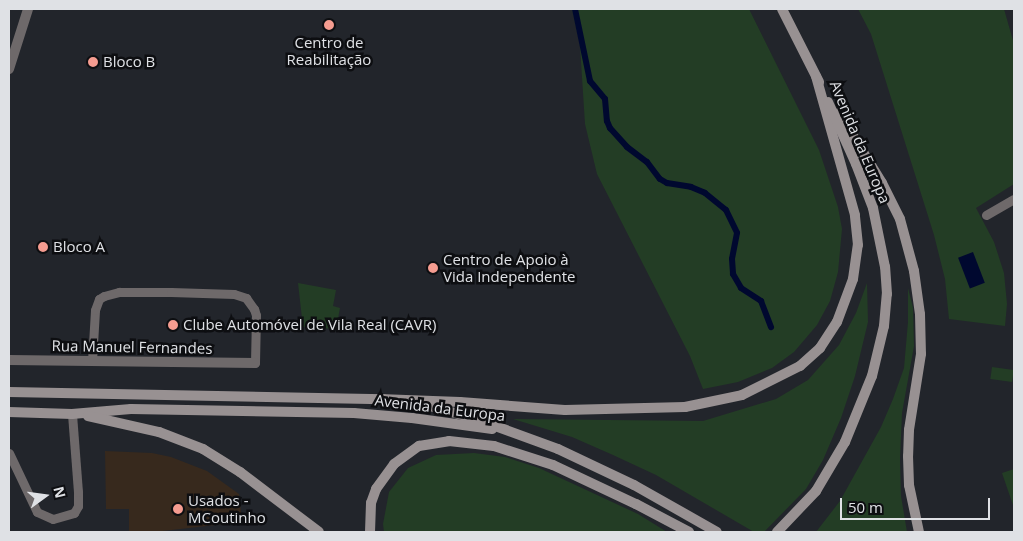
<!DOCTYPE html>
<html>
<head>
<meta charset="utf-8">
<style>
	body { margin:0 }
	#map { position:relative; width:1023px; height:541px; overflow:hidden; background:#22252b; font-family:"Open Sans",sans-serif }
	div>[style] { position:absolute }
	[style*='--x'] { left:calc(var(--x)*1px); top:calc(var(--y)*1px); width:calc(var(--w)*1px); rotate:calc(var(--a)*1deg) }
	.commercial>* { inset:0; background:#37291d }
	.green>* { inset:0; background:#233d25; transform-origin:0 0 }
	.water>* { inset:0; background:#00082f; transform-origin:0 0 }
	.stream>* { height:6px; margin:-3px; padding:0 3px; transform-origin:3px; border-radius:3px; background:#00082f }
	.service>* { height:9px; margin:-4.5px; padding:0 4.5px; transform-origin:4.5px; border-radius:4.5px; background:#6e696a }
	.minor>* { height:10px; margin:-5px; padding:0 5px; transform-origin:5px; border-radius:5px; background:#6e696a }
	.secondary>* { height:10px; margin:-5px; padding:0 5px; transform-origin:5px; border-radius:5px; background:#989192 }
	.dots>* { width:14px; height:14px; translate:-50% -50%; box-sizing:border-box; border:2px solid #0d0e11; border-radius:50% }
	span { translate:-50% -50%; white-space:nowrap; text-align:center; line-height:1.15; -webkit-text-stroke:5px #0d0e11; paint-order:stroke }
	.poi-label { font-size:15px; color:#dfe1e5 }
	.left { translate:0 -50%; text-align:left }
	.street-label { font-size:15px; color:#dfe1e5 }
	.frame { position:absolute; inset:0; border:10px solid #dfe1e5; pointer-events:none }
	.north { position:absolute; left:20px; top:471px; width:50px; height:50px; -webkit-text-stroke:4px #0d0e11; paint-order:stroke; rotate:76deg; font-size:14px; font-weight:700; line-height:20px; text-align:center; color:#dfe1e5 }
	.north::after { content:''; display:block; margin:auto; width:18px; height:22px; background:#dfe1e5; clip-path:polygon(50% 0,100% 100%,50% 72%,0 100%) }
	.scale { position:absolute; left:840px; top:498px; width:150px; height:22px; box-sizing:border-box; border:2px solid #dfe1e5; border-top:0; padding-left:6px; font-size:15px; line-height:18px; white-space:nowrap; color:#dfe1e5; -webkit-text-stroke:4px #0d0e11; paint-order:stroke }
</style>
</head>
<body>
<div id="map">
	<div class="commercial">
		<i style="clip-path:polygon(105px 451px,152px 453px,171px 457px,207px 471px,239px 494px,242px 522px,154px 532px,129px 532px,129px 509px,106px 509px)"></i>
	</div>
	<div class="green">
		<i style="clip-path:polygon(572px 9px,749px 9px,819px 150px,838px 207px,842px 229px,838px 272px,830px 301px,817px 325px,794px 352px,772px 368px,738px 382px,703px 389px,690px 356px,597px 174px,585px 124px,580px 46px)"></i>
		<i style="clip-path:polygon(858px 9px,1004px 9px,1014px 44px,1014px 184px,976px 208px,994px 242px,1004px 273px,1007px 304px,1005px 326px,949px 319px,945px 279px,934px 235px,871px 34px)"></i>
		<i style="clip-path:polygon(298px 283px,336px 290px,333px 306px,340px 308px,336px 329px,303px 327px)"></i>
		<i style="clip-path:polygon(867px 283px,868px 322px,855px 376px,841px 418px,823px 460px,806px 489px,764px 532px,754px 532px,656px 475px,613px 455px,572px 437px,513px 419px,703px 421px,776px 399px,808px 380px,839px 345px,856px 313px)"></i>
		<i style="clip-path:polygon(908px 288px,913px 308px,914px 346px,902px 413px,900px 459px,901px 496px,907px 532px,816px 532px,840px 501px,881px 427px,893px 399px,904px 368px,908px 322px)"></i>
		<i style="left:992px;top:367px;width:22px;height:12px;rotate:8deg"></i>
		<i style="clip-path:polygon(474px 453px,505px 457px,539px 468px,638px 514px,667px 532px,384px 532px,383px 524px,389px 492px,408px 468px,436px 455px)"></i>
		<i style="clip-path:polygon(1014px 469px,1014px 508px,1002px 473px)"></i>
	</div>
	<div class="water">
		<i style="left:973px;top:252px;width:33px;height:16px;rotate:69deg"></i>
	</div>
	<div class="stream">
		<i style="--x:575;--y:9;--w:74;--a:78.2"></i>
		<i style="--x:590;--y:81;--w:23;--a:50"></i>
		<i style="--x:605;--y:99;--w:22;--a:85"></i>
		<i style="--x:607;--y:121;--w:8;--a:67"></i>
		<i style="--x:610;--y:128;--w:25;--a:48"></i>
		<i style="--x:627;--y:147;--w:25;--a:37"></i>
		<i style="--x:647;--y:162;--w:21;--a:53"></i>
		<i style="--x:660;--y:179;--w:8;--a:30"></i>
		<i style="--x:667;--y:183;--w:24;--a:9"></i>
		<i style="--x:691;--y:187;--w:15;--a:23"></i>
		<i style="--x:705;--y:193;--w:27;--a:39"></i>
		<i style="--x:726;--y:210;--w:25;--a:64"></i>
		<i style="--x:737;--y:233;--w:26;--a:101"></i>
		<i style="--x:732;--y:259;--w:15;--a:86"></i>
		<i style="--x:733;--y:274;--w:16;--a:60"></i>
		<i style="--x:741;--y:288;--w:24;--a:33"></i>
		<i style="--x:761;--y:301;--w:28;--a:69"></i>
	</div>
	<div class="service">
		<i style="--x:986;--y:215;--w:32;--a:-30"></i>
		<i style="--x:92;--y:361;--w:51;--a:-86.6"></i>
		<i style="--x:95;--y:310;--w:12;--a:-70"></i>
		<i style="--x:99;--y:299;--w:6;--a:-31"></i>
		<i style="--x:104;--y:296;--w:16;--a:-15"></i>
		<i style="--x:119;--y:292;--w:52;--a:0"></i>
		<i style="--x:171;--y:292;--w:63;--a:1.8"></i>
		<i style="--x:234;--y:294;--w:13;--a:18"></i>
		<i style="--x:246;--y:298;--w:14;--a:54"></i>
		<i style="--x:254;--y:309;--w:6;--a:72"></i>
		<i style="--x:256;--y:315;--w:48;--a:91.2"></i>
		<i style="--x:9;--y:453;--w:65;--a:64.6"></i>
		<i style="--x:37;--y:512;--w:17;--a:24"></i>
		<i style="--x:53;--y:519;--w:22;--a:-16"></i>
		<i style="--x:74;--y:513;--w:8;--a:-60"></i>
		<i style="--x:78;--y:506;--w:14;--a:-90"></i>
		<i style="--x:78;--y:492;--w:78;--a:-94.4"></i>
	</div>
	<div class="minor">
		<i style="--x:9;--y:69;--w:63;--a:-72.4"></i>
		<i style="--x:9;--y:360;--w:246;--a:0.7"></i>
	</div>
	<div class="secondary">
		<i style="--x:782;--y:9;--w:82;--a:63.1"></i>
		<i style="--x:839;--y:113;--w:82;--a:58.4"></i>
		<i style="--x:882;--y:183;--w:40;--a:63.4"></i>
		<i style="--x:900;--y:219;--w:54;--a:74.9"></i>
		<i style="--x:914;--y:271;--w:43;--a:82.1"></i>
		<i style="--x:920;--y:314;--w:40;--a:88.6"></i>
		<i style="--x:921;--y:354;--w:77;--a:99"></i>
		<i style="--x:909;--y:430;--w:26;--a:92"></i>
		<i style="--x:908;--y:456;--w:29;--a:88"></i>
		<i style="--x:909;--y:485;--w:48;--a:78"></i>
		<i style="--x:9;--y:392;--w:375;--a:1.1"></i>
		<i style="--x:379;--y:399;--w:81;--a:2.1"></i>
		<i style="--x:460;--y:402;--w:105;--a:4.4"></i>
		<i style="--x:565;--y:410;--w:120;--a:-1.4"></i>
		<i style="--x:685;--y:407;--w:58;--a:-11.9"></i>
		<i style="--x:742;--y:395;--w:65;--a:-26.6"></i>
		<i style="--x:800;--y:366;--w:27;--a:-42"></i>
		<i style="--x:820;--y:348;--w:31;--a:-57"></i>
		<i style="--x:837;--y:322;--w:46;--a:-69.6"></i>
		<i style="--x:853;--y:279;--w:34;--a:-82"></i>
		<i style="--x:858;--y:245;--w:30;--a:-96"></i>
		<i style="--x:855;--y:215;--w:144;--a:-105.7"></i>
		<i style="--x:426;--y:405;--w:52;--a:15.6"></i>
		<i style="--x:476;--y:419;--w:87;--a:20.1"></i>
		<i style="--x:558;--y:449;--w:84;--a:25.3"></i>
		<i style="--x:634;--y:485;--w:95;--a:29.5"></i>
		<i style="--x:9;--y:412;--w:63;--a:1.8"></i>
		<i style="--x:72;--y:414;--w:59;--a:-4.8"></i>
		<i style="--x:131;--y:409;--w:223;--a:1"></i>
		<i style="--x:354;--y:413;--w:58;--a:4.9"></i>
		<i style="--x:412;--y:418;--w:81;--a:7.8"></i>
		<i style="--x:88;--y:416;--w:73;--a:12.7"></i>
		<i style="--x:159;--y:432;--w:47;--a:21.1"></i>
		<i style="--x:203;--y:449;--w:44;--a:31.9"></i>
		<i style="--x:240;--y:472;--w:99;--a:37.2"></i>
		<i style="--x:370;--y:532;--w:29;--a:-88"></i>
		<i style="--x:371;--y:503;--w:15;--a:-70"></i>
		<i style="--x:376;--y:489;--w:31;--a:-54"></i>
		<i style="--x:394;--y:464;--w:31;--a:-36"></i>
		<i style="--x:419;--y:446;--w:30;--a:-9"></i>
		<i style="--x:449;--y:441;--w:45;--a:6.3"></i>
		<i style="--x:494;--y:446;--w:62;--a:17.9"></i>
		<i style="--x:553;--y:465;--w:92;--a:25.2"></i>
		<i style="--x:636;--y:504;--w:60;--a:27.8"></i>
		<i style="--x:777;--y:532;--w:57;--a:-46.4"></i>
		<i style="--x:816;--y:491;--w:57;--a:-59.4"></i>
		<i style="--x:845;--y:442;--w:71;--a:-67.8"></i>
		<i style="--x:872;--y:376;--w:51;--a:-76.5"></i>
		<i style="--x:884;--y:326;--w:32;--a:-85"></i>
		<i style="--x:887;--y:294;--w:27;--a:-94"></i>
		<i style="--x:885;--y:267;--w:60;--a:-101.5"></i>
		<i style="--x:873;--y:208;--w:47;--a:-111.1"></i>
		<i style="--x:856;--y:164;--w:68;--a:-114.3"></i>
	</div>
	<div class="dots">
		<i style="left:329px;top:25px;background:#f59c90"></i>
		<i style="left:93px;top:62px;background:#f59c90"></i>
		<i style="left:43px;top:247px;background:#f59c90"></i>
		<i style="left:433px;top:268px;background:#f59c90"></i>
		<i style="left:173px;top:325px;background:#f59c90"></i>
		<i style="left:178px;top:509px;background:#f59c90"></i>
	</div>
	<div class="poi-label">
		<span style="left:329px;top:51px">Centro de<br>Reabilitação</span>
		<span class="left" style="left:103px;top:62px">Bloco B</span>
		<span class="left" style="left:53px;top:247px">Bloco A</span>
		<span class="left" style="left:443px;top:268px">Centro de Apoio à<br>Vida Independente</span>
		<span class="left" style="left:183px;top:325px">Clube Automóvel de Vila Real (CAVR)</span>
		<span class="left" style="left:188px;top:509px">Usados -<br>MCoutinho</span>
	</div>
	<div class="street-label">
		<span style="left:860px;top:142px;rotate:67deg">Avenida da Europa</span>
		<span style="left:132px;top:347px;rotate:1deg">Rua Manuel Fernandes</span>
		<span style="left:440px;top:408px;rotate:7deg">Avenida da Europa</span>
	</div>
	<div class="frame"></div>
	<div class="north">N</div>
	<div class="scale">50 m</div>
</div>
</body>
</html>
